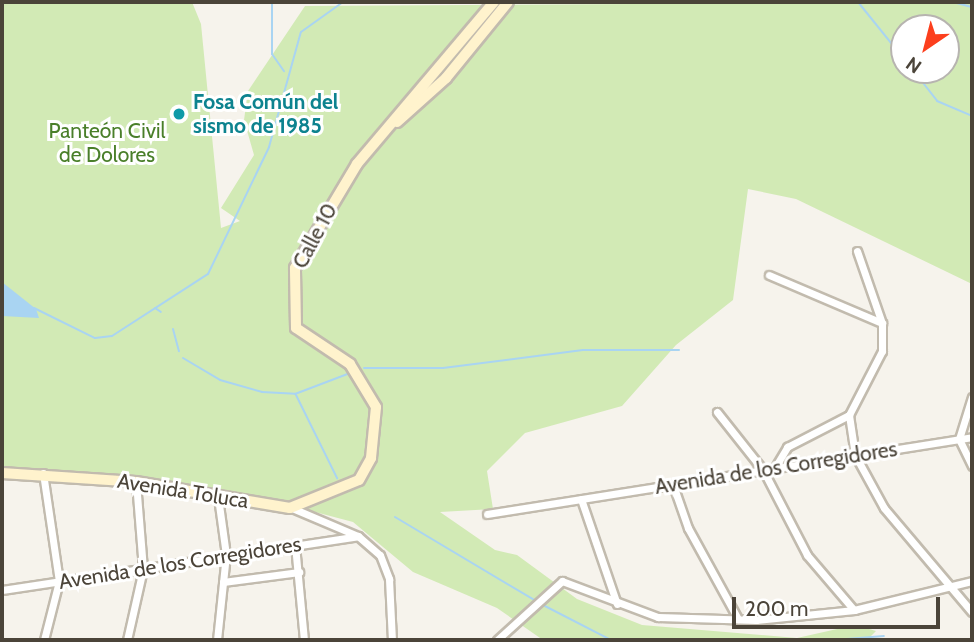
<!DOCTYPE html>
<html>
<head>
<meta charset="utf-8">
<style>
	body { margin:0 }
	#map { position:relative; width:974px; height:642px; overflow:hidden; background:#f6f3ec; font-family:Cabin,sans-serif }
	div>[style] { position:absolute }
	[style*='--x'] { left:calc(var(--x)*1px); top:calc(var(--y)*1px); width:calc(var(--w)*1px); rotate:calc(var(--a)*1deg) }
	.green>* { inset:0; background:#d2eab5 }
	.water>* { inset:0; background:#a9d4f2 }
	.stream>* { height:2px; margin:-1px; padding:0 1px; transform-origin:1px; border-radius:1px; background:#a9d4f2 }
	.roads { filter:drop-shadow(2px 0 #c2bbae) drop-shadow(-2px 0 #c2bbae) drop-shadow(0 2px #c2bbae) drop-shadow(0 -2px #c2bbae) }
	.street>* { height:7px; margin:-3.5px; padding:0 3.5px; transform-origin:3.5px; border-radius:3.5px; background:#fff }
	.secondary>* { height:10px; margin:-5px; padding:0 5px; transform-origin:5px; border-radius:5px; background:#fff3cd }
	.dots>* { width:19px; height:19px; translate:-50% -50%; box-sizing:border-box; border:4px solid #fff; border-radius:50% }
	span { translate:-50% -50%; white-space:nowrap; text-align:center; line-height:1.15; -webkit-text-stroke:6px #fff; paint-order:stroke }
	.culture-label { font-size:21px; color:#0d838f; font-weight:700 }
	.left { translate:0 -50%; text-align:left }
	.park-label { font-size:21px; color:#4a7f2a }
	.street-label { font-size:21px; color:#4b4439 }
	.frame { position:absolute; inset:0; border:4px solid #4b4439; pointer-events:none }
	.north { position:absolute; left:890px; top:14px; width:70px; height:70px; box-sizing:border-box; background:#fff; border:2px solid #b7b4b0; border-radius:50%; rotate:215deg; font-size:19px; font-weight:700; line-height:28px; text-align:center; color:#4b4439 }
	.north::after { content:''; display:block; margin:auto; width:24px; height:32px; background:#fc3f1d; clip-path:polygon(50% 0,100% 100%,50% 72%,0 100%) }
	.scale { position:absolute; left:732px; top:597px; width:208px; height:32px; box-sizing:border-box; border:4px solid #4b4439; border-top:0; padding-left:9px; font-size:21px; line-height:24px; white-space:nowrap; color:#4b4439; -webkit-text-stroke:5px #fff; paint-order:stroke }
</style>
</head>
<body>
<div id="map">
	<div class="green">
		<i style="clip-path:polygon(evenodd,2px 2px,192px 2px,201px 24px,221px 228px,240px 221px,221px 208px,254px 155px,244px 120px,248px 91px,305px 6px,972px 2px,972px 284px,796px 199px,748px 189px,733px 300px,676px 345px,622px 406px,525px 433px,487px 471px,493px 509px,440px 512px,495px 550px,517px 555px,577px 599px,642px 625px,797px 638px,855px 625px,876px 631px,867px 640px,543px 640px,497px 608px,413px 572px,353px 522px,266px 499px,2px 468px,2px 2px,904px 28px,946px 28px,946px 70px,904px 70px,904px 28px)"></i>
	</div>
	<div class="water">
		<i style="clip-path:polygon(2px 282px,36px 309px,39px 318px,2px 316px)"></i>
	</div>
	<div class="stream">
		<i style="--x:272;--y:2;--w:52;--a:90"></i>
		<i style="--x:272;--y:54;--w:21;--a:55"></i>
		<i style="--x:858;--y:2;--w:73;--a:51.1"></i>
		<i style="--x:953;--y:2;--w:20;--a:15"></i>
		<i style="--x:913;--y:70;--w:39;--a:52"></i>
		<i style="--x:937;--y:101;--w:38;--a:23"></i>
		<i style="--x:34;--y:308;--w:68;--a:26.2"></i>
		<i style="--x:95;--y:338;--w:17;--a:-7"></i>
		<i style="--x:112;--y:336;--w:114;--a:-32.9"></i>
		<i style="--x:208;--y:274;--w:141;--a:-64.3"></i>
		<i style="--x:269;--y:147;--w:119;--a:-74.5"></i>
		<i style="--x:301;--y:32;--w:52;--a:-35.5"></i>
		<i style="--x:155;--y:308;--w:7;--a:34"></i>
		<i style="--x:173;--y:329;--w:23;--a:75"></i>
		<i style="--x:183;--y:358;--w:43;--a:30.7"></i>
		<i style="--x:220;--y:380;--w:44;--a:15.9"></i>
		<i style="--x:262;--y:392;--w:33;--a:3"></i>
		<i style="--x:295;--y:394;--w:59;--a:-20.9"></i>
		<i style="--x:364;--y:368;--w:79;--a:0"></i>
		<i style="--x:443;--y:368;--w:141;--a:-7.3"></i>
		<i style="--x:583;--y:350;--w:96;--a:0"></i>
		<i style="--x:296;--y:395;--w:93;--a:63.7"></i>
		<i style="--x:395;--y:517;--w:164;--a:30.8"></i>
		<i style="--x:541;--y:604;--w:79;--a:27.2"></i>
		<i style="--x:834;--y:640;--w:50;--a:-4.6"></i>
	</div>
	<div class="roads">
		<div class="street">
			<i style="--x:857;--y:251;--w:76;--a:70.9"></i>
			<i style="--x:882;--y:323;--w:28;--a:90"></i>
			<i style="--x:882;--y:351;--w:72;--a:117.3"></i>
			<i style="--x:849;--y:415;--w:40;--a:81.5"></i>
			<i style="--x:855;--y:455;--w:60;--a:61.3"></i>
			<i style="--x:884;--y:508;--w:136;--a:49.8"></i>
			<i style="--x:769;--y:275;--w:123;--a:23"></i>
			<i style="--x:972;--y:397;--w:44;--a:107.2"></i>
			<i style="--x:959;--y:439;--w:30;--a:64"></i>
			<i style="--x:717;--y:412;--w:74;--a:51.6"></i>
			<i style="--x:763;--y:470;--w:96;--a:62.6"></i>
			<i style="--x:807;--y:555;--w:72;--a:49.5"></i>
			<i style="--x:774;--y:469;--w:26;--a:-59"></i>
			<i style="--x:787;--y:447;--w:70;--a:-27.3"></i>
			<i style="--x:43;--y:473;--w:109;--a:81.6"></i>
			<i style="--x:59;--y:581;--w:61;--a:104.3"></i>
			<i style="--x:673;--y:485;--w:46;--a:70.8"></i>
			<i style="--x:688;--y:528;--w:104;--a:61.2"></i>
			<i style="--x:581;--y:499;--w:111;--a:71.1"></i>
			<i style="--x:292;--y:508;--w:72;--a:23"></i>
			<i style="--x:358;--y:536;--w:29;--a:41"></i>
			<i style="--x:380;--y:555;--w:26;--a:69"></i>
			<i style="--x:389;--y:579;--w:61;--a:87.2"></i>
			<i style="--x:487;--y:514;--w:491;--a:-9"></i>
			<i style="--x:295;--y:545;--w:95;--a:84.6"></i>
			<i style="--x:223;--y:582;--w:77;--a:-7.5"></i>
			<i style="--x:2;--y:590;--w:360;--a:-8.6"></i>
			<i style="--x:127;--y:640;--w:73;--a:-77.3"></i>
			<i style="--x:143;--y:569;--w:87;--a:-94.6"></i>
			<i style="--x:217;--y:640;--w:85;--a:-84"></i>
			<i style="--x:226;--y:555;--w:59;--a:-97.9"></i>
			<i style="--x:497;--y:640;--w:88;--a:-42.2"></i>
			<i style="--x:562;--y:581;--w:103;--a:20.6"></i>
			<i style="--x:658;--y:617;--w:98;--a:1.8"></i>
			<i style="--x:756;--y:620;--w:99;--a:-5.8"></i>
			<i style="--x:854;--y:610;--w:122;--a:-13.8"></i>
		</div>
		<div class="secondary">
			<i style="--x:397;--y:122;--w:66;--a:-41.9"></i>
			<i style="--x:446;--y:78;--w:98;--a:-50.8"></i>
			<i style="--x:2;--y:473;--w:134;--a:3.8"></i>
			<i style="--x:136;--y:482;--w:156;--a:9.6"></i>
			<i style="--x:290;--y:508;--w:74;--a:-22.1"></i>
			<i style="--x:359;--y:480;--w:25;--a:-61"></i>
			<i style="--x:371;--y:458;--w:51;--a:-84.4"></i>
			<i style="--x:376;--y:407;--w:50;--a:-121.2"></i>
			<i style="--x:350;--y:364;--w:65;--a:-146.3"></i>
			<i style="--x:296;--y:328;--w:60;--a:-91"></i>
			<i style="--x:295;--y:268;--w:121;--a:-59.2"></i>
			<i style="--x:357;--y:164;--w:212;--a:-49.8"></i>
		</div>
	</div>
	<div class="dots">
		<i style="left:179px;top:114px;background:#0f9aa8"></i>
	</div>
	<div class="culture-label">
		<span class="left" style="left:193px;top:114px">Fosa Común del<br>sismo de 1985</span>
	</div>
	<div class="park-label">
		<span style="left:107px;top:143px">Panteón Civil<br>de Dolores</span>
	</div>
	<div class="street-label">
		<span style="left:315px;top:236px;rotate:-62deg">Calle 10</span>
		<span style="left:776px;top:468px;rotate:-9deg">Avenida de los Corregidores</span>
		<span style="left:183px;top:491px;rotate:9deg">Avenida Toluca</span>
		<span style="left:180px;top:563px;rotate:-9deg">Avenida de los Corregidores</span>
	</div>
	<div class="frame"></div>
	<div class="north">N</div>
	<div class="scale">200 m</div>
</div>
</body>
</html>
